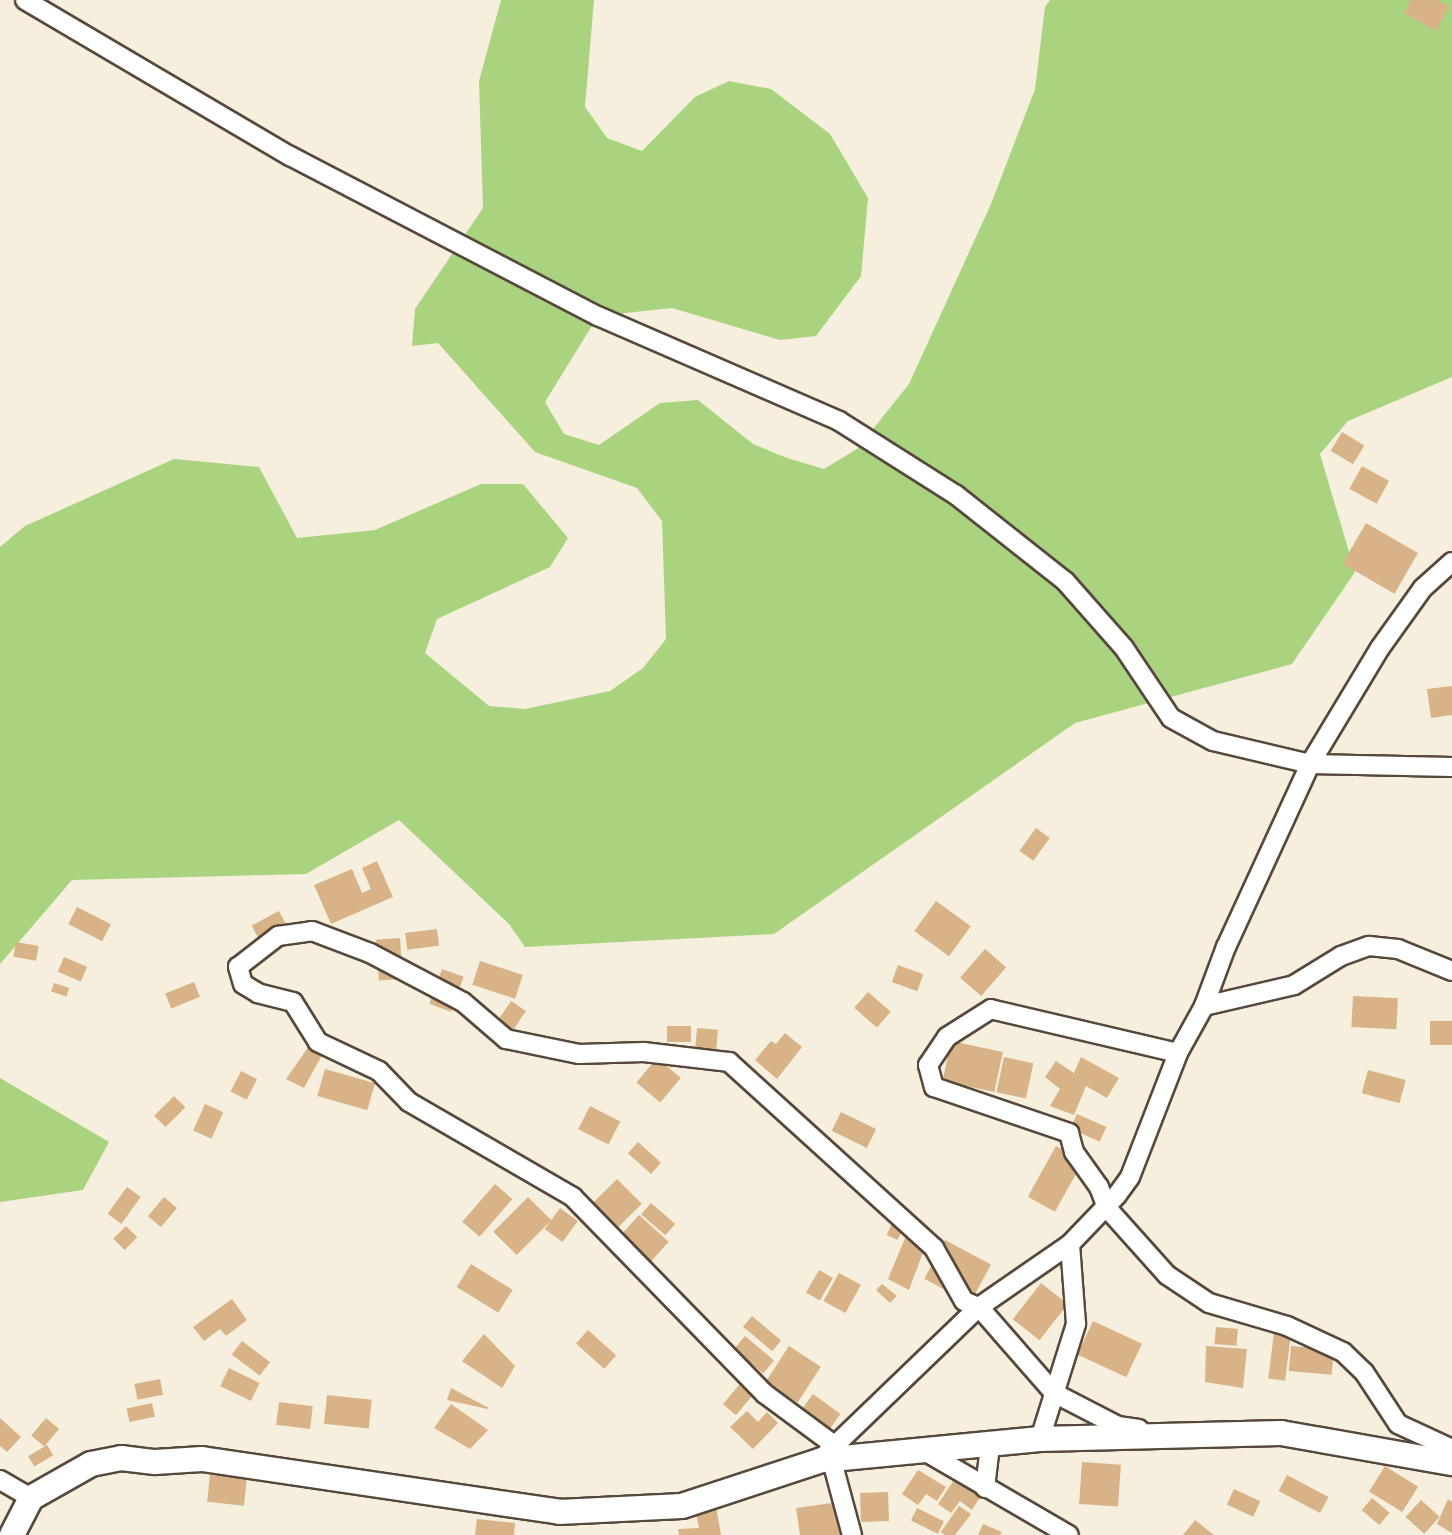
<!DOCTYPE html>
<html>
<head>
<meta charset="utf-8">
<style>
	body { margin:0 }
	#map { position:relative; width:1452px; height:1535px; overflow:hidden; background:#f6efdd; font-family:"Gochi Hand",sans-serif }
	div>[style] { position:absolute }
	[style*='--x'] { left:calc(var(--x)*1px); top:calc(var(--y)*1px); width:calc(var(--w)*1px); rotate:calc(var(--a)*1deg) }
	.green>* { inset:0; background:#a9d37f }
	.building>* { inset:0; background:#d7b387; transform-origin:0 0 }
	.roads { filter:drop-shadow(2px 0 #57483b) drop-shadow(-2px 0 #57483b) drop-shadow(0 2px #57483b) drop-shadow(0 -2px #57483b) }
	.street>* { height:18px; margin:-9px; padding:0 9px; transform-origin:9px; border-radius:9px; background:#fff }
	.secondary>* { height:24px; margin:-12px; padding:0 12px; transform-origin:12px; border-radius:12px; background:#fff }
	span { translate:-50% -50%; white-space:nowrap; text-align:center; line-height:1.15; -webkit-text-stroke:7px #fdfcf7; paint-order:stroke }
</style>
</head>
<body>
<div id="map">
	<div class="green">
		<i style="clip-path:polygon(501px 0,594px 0,585px 107px,607px 138px,642px 151px,695px 97px,729px 81px,771px 89px,830px 134px,868px 198px,861px 276px,816px 336px,780px 340px,672px 308px,598px 316px,545px 402px,564px 434px,599px 445px,660px 403px,698px 400px,753px 444px,787px 458px,824px 469px,857px 449px,909px 384px,991px 204px,1035px 89px,1045px 7px,1050px 0,1452px 0,1452px 377px,1348px 421px,1320px 454px,1355px 572px,1292px 664px,1075px 723px,774px 934px,525px 947px,509px 924px,399px 820px,306px 874px,72px 880px,0 964px,0 547px,25px 526px,174px 459px,259px 467px,297px 538px,375px 530px,481px 484px,523px 484px,568px 538px,550px 567px,437px 619px,425px 653px,489px 706px,525px 709px,610px 691px,643px 668px,666px 639px,662px 521px,637px 488px,535px 452px,438px 343px,412px 346px,415px 309px,483px 208px,479px 81px)"></i>
		<i style="clip-path:polygon(0 1078px,109px 1142px,83px 1190px,0 1202px)"></i>
	</div>
	<div class="building">
		<i style="clip-path:polygon(1411px 0,1437px 0,1449px 7px,1436px 31px,1404px 13px)"></i>
		<i style="left:1342px;top:432px;width:26px;height:22px;rotate:31deg"></i>
		<i style="left:1362px;top:466px;width:31px;height:26px;rotate:29deg"></i>
		<i style="left:1366px;top:523px;width:60px;height:47px;rotate:30deg"></i>
		<i style="clip-path:polygon(1452px 686px,1452px 715px,1431px 718px,1427px 689px)"></i>
		<i style="left:1036px;top:828px;width:17px;height:28px;rotate:36deg"></i>
		<i style="clip-path:polygon(377px 861px,393px 897px,331px 924px,314px 885px,352px 869px,362px 893px,371px 889px,362px 868px)"></i>
		<i style="left:936px;top:901px;width:43px;height:37px;rotate:36deg"></i>
		<i style="left:77px;top:907px;width:38px;height:19px;rotate:27deg"></i>
		<i style="left:279px;top:911px;width:17px;height:31px;rotate:62deg"></i>
		<i style="left:437px;top:929px;width:17px;height:32px;rotate:83deg"></i>
		<i style="left:400px;top:938px;width:41px;height:24px;rotate:86deg"></i>
		<i style="left:16px;top:942px;width:23px;height:15px;rotate:10deg"></i>
		<i style="left:985px;top:949px;width:28px;height:38px;rotate:41deg"></i>
		<i style="left:64px;top:957px;width:25px;height:16px;rotate:23deg"></i>
		<i style="left:480px;top:961px;width:45px;height:25px;rotate:18deg"></i>
		<i style="left:898px;top:965px;width:27px;height:18px;rotate:20deg"></i>
		<i style="left:442px;top:969px;width:23px;height:37px;rotate:20deg"></i>
		<i style="left:194px;top:982px;width:16px;height:31px;rotate:68deg"></i>
		<i style="left:54px;top:983px;width:16px;height:9px;rotate:18deg"></i>
		<i style="left:868px;top:992px;width:30px;height:21px;rotate:41deg"></i>
		<i style="left:1353px;top:996px;width:45px;height:31px;rotate:3deg"></i>
		<i style="left:511px;top:1001px;width:18px;height:29px;rotate:34deg"></i>
		<i style="left:1430px;top:1021px;width:22px;height:24px"></i>
		<i style="left:691px;top:1026px;width:16px;height:24px;rotate:90deg"></i>
		<i style="left:697px;top:1028px;width:21px;height:24px;rotate:5deg"></i>
		<i style="clip-path:polygon(785px 1033px,802px 1047px,777px 1079px,755px 1060px,771px 1041px,776px 1044px)"></i>
		<i style="left:951px;top:1041px;width:53px;height:41px;rotate:12deg"></i>
		<i style="clip-path:polygon(309px 1046px,323px 1053px,304px 1088px,286px 1079px)"></i>
		<i style="left:1004px;top:1057px;width:30px;height:36px;rotate:12deg"></i>
		<i style="clip-path:polygon(1081px 1057px,1119px 1078px,1107px 1098px,1086px 1086px,1074px 1115px,1050px 1106px,1060px 1089px,1045px 1077px,1056px 1061px,1074px 1073px)"></i>
		<i style="left:657px;top:1058px;width:31px;height:32px;rotate:40deg"></i>
		<i style="left:325px;top:1069px;width:52px;height:28px;rotate:16deg"></i>
		<i style="left:1368px;top:1070px;width:39px;height:24px;rotate:15deg"></i>
		<i style="left:241px;top:1071px;width:18px;height:23px;rotate:27deg"></i>
		<i style="left:174px;top:1096px;width:16px;height:28px;rotate:45deg"></i>
		<i style="left:205px;top:1104px;width:20px;height:29px;rotate:24deg"></i>
		<i style="left:590px;top:1106px;width:34px;height:26px;rotate:27deg"></i>
		<i style="left:841px;top:1112px;width:39px;height:21px;rotate:26deg"></i>
		<i style="left:1077px;top:1114px;width:32px;height:16px;rotate:24deg"></i>
		<i style="left:638px;top:1142px;width:31px;height:15px;rotate:42deg"></i>
		<i style="left:1056px;top:1146px;width:31px;height:58px;rotate:29deg"></i>
		<i style="left:617px;top:1179px;width:35px;height:39px;rotate:45deg"></i>
		<i style="left:495px;top:1184px;width:23px;height:50px;rotate:41deg"></i>
		<i style="left:127px;top:1187px;width:17px;height:33px;rotate:36deg"></i>
		<i style="left:164px;top:1197px;width:17px;height:25px;rotate:40deg"></i>
		<i style="left:528px;top:1197px;width:33px;height:49px;rotate:45deg"></i>
		<i style="left:651px;top:1203px;width:32px;height:15px;rotate:41deg"></i>
		<i style="left:560px;top:1208px;width:22px;height:26px;rotate:36deg"></i>
		<i style="left:896px;top:1214px;width:12px;height:23px;rotate:24deg"></i>
		<i style="left:639px;top:1215px;width:40px;height:27px;rotate:42deg"></i>
		<i style="clip-path:polygon(913px 1219px,941px 1242px,934px 1253px,925px 1247px,909px 1290px,888px 1279px)"></i>
		<i style="left:126px;top:1226px;width:16px;height:18px;rotate:45deg"></i>
		<i style="left:945px;top:1240px;width:52px;height:44px;rotate:28deg"></i>
		<i style="left:471px;top:1264px;width:49px;height:27px;rotate:32deg"></i>
		<i style="left:819px;top:1270px;width:16px;height:26px;rotate:30deg"></i>
		<i style="left:839px;top:1273px;width:25px;height:32px;rotate:29deg"></i>
		<i style="left:1041px;top:1283px;width:34px;height:46px;rotate:38deg"></i>
		<i style="clip-path:polygon(882px 1284px,897px 1296px,890px 1303px,876px 1290px)"></i>
		<i style="clip-path:polygon(232px 1299px,247px 1320px,226px 1336px,220px 1329px,204px 1341px,193px 1327px)"></i>
		<i style="left:752px;top:1316px;width:38px;height:14px;rotate:40deg"></i>
		<i style="left:1093px;top:1321px;width:54px;height:37px;rotate:25deg"></i>
		<i style="left:1275px;top:1324px;width:17px;height:55px;rotate:7deg"></i>
		<i style="left:1216px;top:1327px;width:22px;height:17px;rotate:5deg"></i>
		<i style="left:588px;top:1330px;width:38px;height:18px;rotate:42deg"></i>
		<i style="clip-path:polygon(484px 1334px,515px 1366px,502px 1388px,462px 1361px)"></i>
		<i style="left:745px;top:1336px;width:38px;height:17px;rotate:40deg"></i>
		<i style="left:242px;top:1341px;width:35px;height:17px;rotate:37deg"></i>
		<i style="left:789px;top:1346px;width:38px;height:43px;rotate:33deg"></i>
		<i style="clip-path:polygon(1206px 1346px,1247px 1349px,1243px 1388px,1205px 1382px)"></i>
		<i style="left:1291px;top:1346px;width:43px;height:25px;rotate:5deg"></i>
		<i style="left:229px;top:1368px;width:34px;height:20px;rotate:26deg"></i>
		<i style="left:160px;top:1379px;width:16px;height:26px;rotate:79deg"></i>
		<i style="left:739px;top:1385px;width:17px;height:25px;rotate:40deg"></i>
		<i style="clip-path:polygon(451px 1388px,489px 1408px,488px 1409px,447px 1400px)"></i>
		<i style="left:813px;top:1394px;width:34px;height:18px;rotate:36deg"></i>
		<i style="left:327px;top:1395px;width:45px;height:29px;rotate:6deg"></i>
		<i style="left:279px;top:1402px;width:34px;height:23px;rotate:7deg"></i>
		<i style="left:152px;top:1403px;width:14px;height:26px;rotate:78deg"></i>
		<i style="clip-path:polygon(451px 1404px,488px 1430px,470px 1449px,434px 1428px)"></i>
		<i style="clip-path:polygon(747px 1411px,758px 1422px,767px 1412px,778px 1423px,753px 1449px,730px 1427px)"></i>
		<i style="clip-path:polygon(0 1418px,21px 1437px,7px 1452px,0 1446px)"></i>
		<i style="left:46px;top:1418px;width:17px;height:23px;rotate:40deg"></i>
		<i style="left:47px;top:1445px;width:12px;height:22px;rotate:59deg"></i>
		<i style="left:1082px;top:1462px;width:39px;height:42px;rotate:4deg"></i>
		<i style="left:1385px;top:1466px;width:39px;height:30px;rotate:32deg"></i>
		<i style="clip-path:polygon(918px 1470px,946px 1487px,937px 1501px,926px 1494px,918px 1505px,902px 1494px)"></i>
		<i style="left:210px;top:1475px;width:37px;height:27px;rotate:6deg"></i>
		<i style="left:1287px;top:1475px;width:47px;height:18px;rotate:28deg"></i>
		<i style="clip-path:polygon(956px 1477px,982px 1494px,972px 1510px,960px 1501px,951px 1513px,938px 1504px)"></i>
		<i style="left:1234px;top:1489px;width:29px;height:17px;rotate:25deg"></i>
		<i style="left:888px;top:1492px;width:29px;height:28px;rotate:88deg"></i>
		<i style="left:1372px;top:1498px;width:23px;height:16px;rotate:40deg"></i>
		<i style="clip-path:polygon(1448px 1499px,1452px 1502px,1452px 1533px,1437px 1524px)"></i>
		<i style="clip-path:polygon(715px 1500px,721px 1535px,679px 1535px,678px 1529px,699px 1528px,694px 1503px)"></i>
		<i style="left:1421px;top:1500px;width:25px;height:23px;rotate:42deg"></i>
		<i style="clip-path:polygon(839px 1502px,843px 1535px,800px 1535px,796px 1508px)"></i>
		<i style="clip-path:polygon(959px 1506px,971px 1514px,955px 1535px,945px 1535px,941px 1532px)"></i>
		<i style="left:917px;top:1508px;width:30px;height:14px;rotate:26deg"></i>
		<i style="clip-path:polygon(477px 1519px,515px 1523px,514px 1535px,475px 1535px)"></i>
		<i style="clip-path:polygon(1195px 1520px,1214px 1535px,1183px 1535px)"></i>
		<i style="clip-path:polygon(983px 1524px,1002px 1532px,1000px 1535px,978px 1535px)"></i>
	</div>
	<div class="roads">
		<div class="street">
			<i style="--x:25;--y:0;--w:308;--a:30.5"></i>
			<i style="--x:290;--y:156;--w:347;--a:27.5"></i>
			<i style="--x:598;--y:316;--w:263;--a:23.5"></i>
			<i style="--x:839;--y:421;--w:138;--a:32.3"></i>
			<i style="--x:956;--y:495;--w:139;--a:38.3"></i>
			<i style="--x:1065;--y:581;--w:89;--a:48.6"></i>
			<i style="--x:1124;--y:648;--w:84;--a:56.1"></i>
			<i style="--x:1171;--y:718;--w:48;--a:28.7"></i>
			<i style="--x:1213;--y:741;--w:100;--a:13.3"></i>
			<i style="--x:1310;--y:764;--w:142;--a:1.2"></i>
			<i style="--x:1204;--y:1006;--w:92;--a:-13.1"></i>
			<i style="--x:1294;--y:985;--w:55;--a:-31.7"></i>
			<i style="--x:1341;--y:956;--w:30;--a:-20"></i>
			<i style="--x:1369;--y:946;--w:29;--a:6"></i>
			<i style="--x:1398;--y:949;--w:58;--a:22.2"></i>
			<i style="--x:1178;--y:1053;--w:192;--a:-166.8"></i>
			<i style="--x:991;--y:1009;--w:52;--a:147.5"></i>
			<i style="--x:947;--y:1037;--w:34;--a:124"></i>
			<i style="--x:928;--y:1065;--w:23;--a:75"></i>
			<i style="--x:934;--y:1087;--w:143;--a:18.8"></i>
			<i style="--x:1069;--y:1133;--w:20;--a:75"></i>
			<i style="--x:1074;--y:1152;--w:43;--a:54.5"></i>
			<i style="--x:1099;--y:1187;--w:22;--a:69"></i>
			<i style="--x:1107;--y:1208;--w:90;--a:48.2"></i>
			<i style="--x:1167;--y:1275;--w:50;--a:33.7"></i>
			<i style="--x:1209;--y:1303;--w:81;--a:16.4"></i>
			<i style="--x:1287;--y:1326;--w:62;--a:24.9"></i>
			<i style="--x:1343;--y:1352;--w:29;--a:44"></i>
			<i style="--x:1364;--y:1372;--w:62;--a:56.8"></i>
			<i style="--x:1398;--y:1424;--w:60;--a:24.8"></i>
			<i style="--x:1040;--y:1439;--w:121;--a:-72.6"></i>
			<i style="--x:1076;--y:1324;--w:80;--a:-94.3"></i>
			<i style="--x:834;--y:1445;--w:86;--a:-143.5"></i>
			<i style="--x:765;--y:1394;--w:275;--a:-134.3"></i>
			<i style="--x:573;--y:1197;--w:190;--a:-149.9"></i>
			<i style="--x:409;--y:1102;--w:43;--a:-134.1"></i>
			<i style="--x:379;--y:1071;--w:68;--a:-154.6"></i>
			<i style="--x:318;--y:1042;--w:47;--a:-122"></i>
			<i style="--x:293;--y:1002;--w:36;--a:-166"></i>
			<i style="--x:258;--y:993;--w:17;--a:-149"></i>
			<i style="--x:243;--y:984;--w:18;--a:-106"></i>
			<i style="--x:238;--y:967;--w:51;--a:-37.8"></i>
			<i style="--x:278;--y:936;--w:34;--a:-8"></i>
			<i style="--x:312;--y:931;--w:62;--a:20.8"></i>
			<i style="--x:370;--y:953;--w:105;--a:27.8"></i>
			<i style="--x:463;--y:1002;--w:57;--a:40.7"></i>
			<i style="--x:506;--y:1039;--w:75;--a:11.6"></i>
			<i style="--x:579;--y:1054;--w:65;--a:-1.8"></i>
			<i style="--x:644;--y:1052;--w:86;--a:6.7"></i>
			<i style="--x:729;--y:1062;--w:277;--a:42.2"></i>
			<i style="--x:934;--y:1248;--w:61;--a:60.5"></i>
			<i style="--x:964;--y:1301;--w:16;--a:22"></i>
			<i style="--x:979;--y:1307;--w:114;--a:48.9"></i>
			<i style="--x:1054;--y:1393;--w:72;--a:27.3"></i>
			<i style="--x:1118;--y:1426;--w:21;--a:8"></i>
			<i style="--x:921;--y:1449;--w:171;--a:30.2"></i>
			<i style="--x:826;--y:1454;--w:212;--a:-43.9"></i>
			<i style="--x:979;--y:1307;--w:111;--a:-34.7"></i>
			<i style="--x:1070;--y:1244;--w:68;--a:-46.2"></i>
			<i style="--x:1117;--y:1195;--w:22;--a:-54"></i>
			<i style="--x:1130;--y:1177;--w:133;--a:-68.8"></i>
			<i style="--x:1178;--y:1053;--w:54;--a:-61"></i>
			<i style="--x:1204;--y:1006;--w:63;--a:-69.6"></i>
			<i style="--x:1226;--y:947;--w:201;--a:-65.3"></i>
			<i style="--x:1310;--y:764;--w:135;--a:-58.9"></i>
			<i style="--x:1380;--y:648;--w:74;--a:-54.4"></i>
			<i style="--x:1423;--y:588;--w:39;--a:-42"></i>
			<i style="--x:832;--y:1461;--w:77;--a:74.9"></i>
			<i style="--x:0;--y:1480;--w:36;--a:30"></i>
			<i style="--x:985;--y:1488;--w:42;--a:-83.2"></i>
		</div>
		<div class="secondary">
			<i style="--x:12;--y:1535;--w:42;--a:-62.8"></i>
			<i style="--x:31;--y:1498;--w:69;--a:-29.5"></i>
			<i style="--x:91;--y:1464;--w:31;--a:-11"></i>
			<i style="--x:121;--y:1458;--w:34;--a:7"></i>
			<i style="--x:155;--y:1462;--w:47;--a:-3.7"></i>
			<i style="--x:202;--y:1459;--w:361;--a:8.4"></i>
			<i style="--x:559;--y:1512;--w:123;--a:-2.8"></i>
			<i style="--x:682;--y:1506;--w:147;--a:-18.2"></i>
			<i style="--x:822;--y:1460;--w:219;--a:-5.5"></i>
			<i style="--x:1040;--y:1439;--w:241;--a:-1.4"></i>
			<i style="--x:1281;--y:1433;--w:174;--a:10"></i>
		</div>
	</div>
</div>
</body>
</html>
